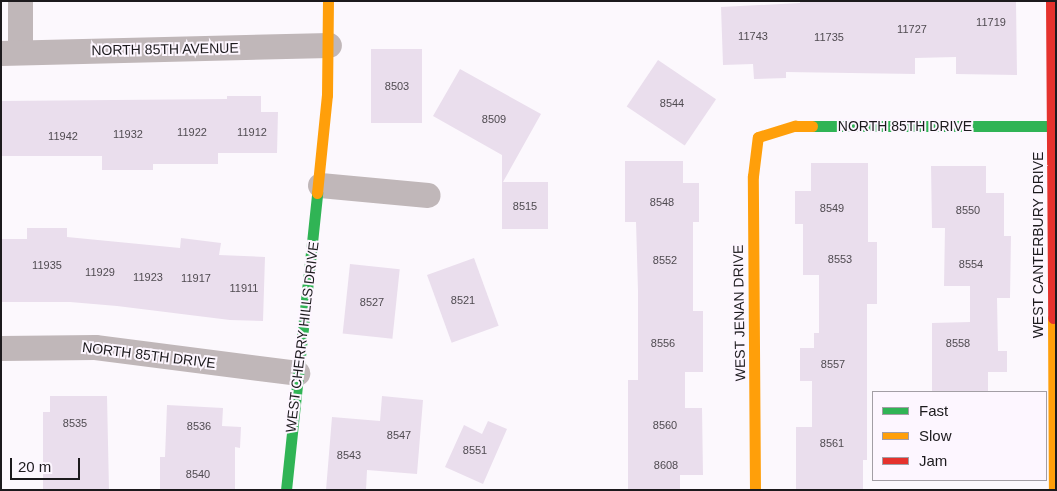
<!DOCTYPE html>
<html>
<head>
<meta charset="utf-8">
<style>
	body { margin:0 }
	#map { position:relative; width:1057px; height:491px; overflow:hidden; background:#fcf8fd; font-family:Helvetica,sans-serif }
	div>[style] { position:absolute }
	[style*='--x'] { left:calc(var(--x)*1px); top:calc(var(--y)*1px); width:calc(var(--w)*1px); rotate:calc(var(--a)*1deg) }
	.building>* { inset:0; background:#eadeed; transform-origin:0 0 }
	.street>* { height:25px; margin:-12.5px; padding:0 12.5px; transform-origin:12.5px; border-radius:12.5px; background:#c0b7b9 }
	.fast>* { height:11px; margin:-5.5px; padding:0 5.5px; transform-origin:5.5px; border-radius:5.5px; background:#30b455 }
	.slow>* { height:11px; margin:-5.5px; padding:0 5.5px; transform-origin:5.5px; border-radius:5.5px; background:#ff9f0a }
	.jam>* { height:11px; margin:-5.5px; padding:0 5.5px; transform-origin:5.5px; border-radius:5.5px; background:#e5322d }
	span { translate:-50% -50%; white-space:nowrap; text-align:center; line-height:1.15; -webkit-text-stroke:4px #fdf6ff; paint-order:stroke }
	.number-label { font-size:11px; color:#504b51 }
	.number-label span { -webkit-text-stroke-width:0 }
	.street-label { font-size:14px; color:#1c1a1d }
	.frame { position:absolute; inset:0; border:2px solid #1c1a1d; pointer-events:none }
	.legend { position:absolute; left:872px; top:391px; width:175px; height:90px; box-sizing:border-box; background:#fdf6ff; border:1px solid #a39ea5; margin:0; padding:6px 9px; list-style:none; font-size:15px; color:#1c1a1d }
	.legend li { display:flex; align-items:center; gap:10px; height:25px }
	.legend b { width:25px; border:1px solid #a39ea5 }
	.scale { position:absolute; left:10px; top:458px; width:70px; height:22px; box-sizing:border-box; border:2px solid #1c1a1d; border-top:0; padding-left:6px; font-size:15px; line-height:18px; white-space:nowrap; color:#1c1a1d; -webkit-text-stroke:4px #fdf6ff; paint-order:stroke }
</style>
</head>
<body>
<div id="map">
	<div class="building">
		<i style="clip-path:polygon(800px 1px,1016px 2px,1017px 75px,956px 74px,956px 57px,915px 58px,915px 74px,786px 72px,786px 78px,754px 79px,753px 64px,723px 65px,721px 7px,800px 3px)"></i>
		<i style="left:371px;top:49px;width:51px;height:74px"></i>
		<i style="left:658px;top:60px;width:70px;height:56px;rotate:34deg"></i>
		<i style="clip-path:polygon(460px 69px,541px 114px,503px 182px,548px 182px,548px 229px,502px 229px,502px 155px,433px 116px)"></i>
		<i style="clip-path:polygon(227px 96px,261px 96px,261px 112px,278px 112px,277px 153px,218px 153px,218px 164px,153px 164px,153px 170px,102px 170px,102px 156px,1px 156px,1px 101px,227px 99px)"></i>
		<i style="clip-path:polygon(625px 161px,683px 161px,683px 183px,699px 183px,699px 222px,693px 222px,693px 311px,703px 311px,703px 372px,685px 372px,685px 408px,702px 408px,703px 475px,680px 475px,680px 490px,628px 490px,628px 380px,638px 380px,638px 291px,636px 222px,625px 222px)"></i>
		<i style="clip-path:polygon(811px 163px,868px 163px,868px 242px,877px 242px,877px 304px,867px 304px,867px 460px,863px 460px,863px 490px,796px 490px,796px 427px,812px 427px,812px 381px,800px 381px,800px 348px,814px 348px,814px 333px,819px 333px,819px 275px,803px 275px,803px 224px,795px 224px,795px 191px,811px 191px)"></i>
		<i style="clip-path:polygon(931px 166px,986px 166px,986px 193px,1004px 193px,1004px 236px,1011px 236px,1010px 298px,997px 298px,998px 351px,1007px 351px,1007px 372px,988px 372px,988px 392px,932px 392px,932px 323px,970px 322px,970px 286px,944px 286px,945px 228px,932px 228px)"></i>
		<i style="clip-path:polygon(27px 228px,67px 228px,67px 237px,180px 248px,181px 238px,221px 243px,219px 255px,265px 257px,263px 321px,230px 320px,117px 306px,70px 302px,1px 302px,1px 239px,27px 239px)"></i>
		<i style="left:474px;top:258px;width:72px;height:50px;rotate:70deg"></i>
		<i style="left:350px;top:264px;width:50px;height:70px;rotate:6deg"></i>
		<i style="clip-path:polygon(50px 396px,107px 396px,109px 490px,43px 490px,43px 412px,50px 412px)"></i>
		<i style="clip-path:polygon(382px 396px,423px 400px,417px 474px,367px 470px,366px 490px,326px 490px,332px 417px,380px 421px)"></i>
		<i style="clip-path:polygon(167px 405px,223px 408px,222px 426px,241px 427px,240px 448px,235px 447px,235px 490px,160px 490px,160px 457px,165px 457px)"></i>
		<i style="clip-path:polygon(488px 421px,507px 429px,483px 484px,445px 467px,464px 425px,482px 434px)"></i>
	</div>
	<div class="street">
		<i style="--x:20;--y:52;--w:51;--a:-90"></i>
		<i style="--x:1;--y:53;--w:328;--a:-1.4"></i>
		<i style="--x:320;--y:185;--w:108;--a:5.3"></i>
		<i style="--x:1;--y:348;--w:94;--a:-0.6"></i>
		<i style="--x:95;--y:347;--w:204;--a:7.3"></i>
	</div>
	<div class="fast">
		<i style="--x:812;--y:126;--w:241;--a:0"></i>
		<i style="--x:286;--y:490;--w:299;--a:-84"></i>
	</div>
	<div class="slow">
		<i style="--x:317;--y:193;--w:99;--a:-84.2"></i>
		<i style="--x:327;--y:95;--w:94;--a:-89.4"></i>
		<i style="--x:1053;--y:318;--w:172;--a:89.7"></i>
		<i style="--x:755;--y:490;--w:314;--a:-90.4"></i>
		<i style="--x:753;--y:176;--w:39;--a:-83"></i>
		<i style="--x:758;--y:137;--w:39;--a:-17"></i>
		<i style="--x:795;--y:126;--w:17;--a:0"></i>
	</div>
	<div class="jam">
		<i style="--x:1051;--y:1;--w:317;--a:89.6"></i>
	</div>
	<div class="number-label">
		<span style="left:991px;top:22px">11719</span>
		<span style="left:912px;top:29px">11727</span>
		<span style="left:753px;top:36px">11743</span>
		<span style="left:829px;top:37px">11735</span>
		<span style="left:397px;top:86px">8503</span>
		<span style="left:672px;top:103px">8544</span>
		<span style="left:494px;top:119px">8509</span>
		<span style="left:192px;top:132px">11922</span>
		<span style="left:252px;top:132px">11912</span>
		<span style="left:128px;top:134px">11932</span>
		<span style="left:63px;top:136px">11942</span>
		<span style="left:662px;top:202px">8548</span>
		<span style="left:525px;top:206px">8515</span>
		<span style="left:832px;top:208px">8549</span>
		<span style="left:968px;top:210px">8550</span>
		<span style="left:840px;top:259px">8553</span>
		<span style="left:665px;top:260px">8552</span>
		<span style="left:971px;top:264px">8554</span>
		<span style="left:47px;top:265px">11935</span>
		<span style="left:100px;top:272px">11929</span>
		<span style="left:148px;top:277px">11923</span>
		<span style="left:196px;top:278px">11917</span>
		<span style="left:244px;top:288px">11911</span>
		<span style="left:463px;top:300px">8521</span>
		<span style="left:372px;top:302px">8527</span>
		<span style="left:663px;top:343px">8556</span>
		<span style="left:958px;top:343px">8558</span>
		<span style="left:833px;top:364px">8557</span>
		<span style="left:75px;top:423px">8535</span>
		<span style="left:665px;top:425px">8560</span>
		<span style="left:199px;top:426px">8536</span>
		<span style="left:399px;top:435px">8547</span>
		<span style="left:832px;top:443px">8561</span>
		<span style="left:475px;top:450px">8551</span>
		<span style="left:349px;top:455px">8543</span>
		<span style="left:666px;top:465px">8608</span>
		<span style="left:198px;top:474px">8540</span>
	</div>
	<div class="street-label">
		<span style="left:165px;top:49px;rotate:-1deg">NORTH 85TH AVENUE</span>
		<span style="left:905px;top:126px">NORTH 85TH DRIVE</span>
		<span style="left:1038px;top:245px;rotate:-90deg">WEST CANTERBURY DRIVE</span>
		<span style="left:739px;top:313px;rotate:-91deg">WEST JENAN DRIVE</span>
		<span style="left:302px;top:337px;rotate:-83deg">WEST CHERRY HILLS DRIVE</span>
		<span style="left:149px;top:355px;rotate:7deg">NORTH 85TH DRIVE</span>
	</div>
	<div class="frame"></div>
	<ul class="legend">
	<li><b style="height:6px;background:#30b455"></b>Fast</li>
	<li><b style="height:6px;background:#ff9f0a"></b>Slow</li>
	<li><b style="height:6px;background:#e5322d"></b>Jam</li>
	</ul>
	<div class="scale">20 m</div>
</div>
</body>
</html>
